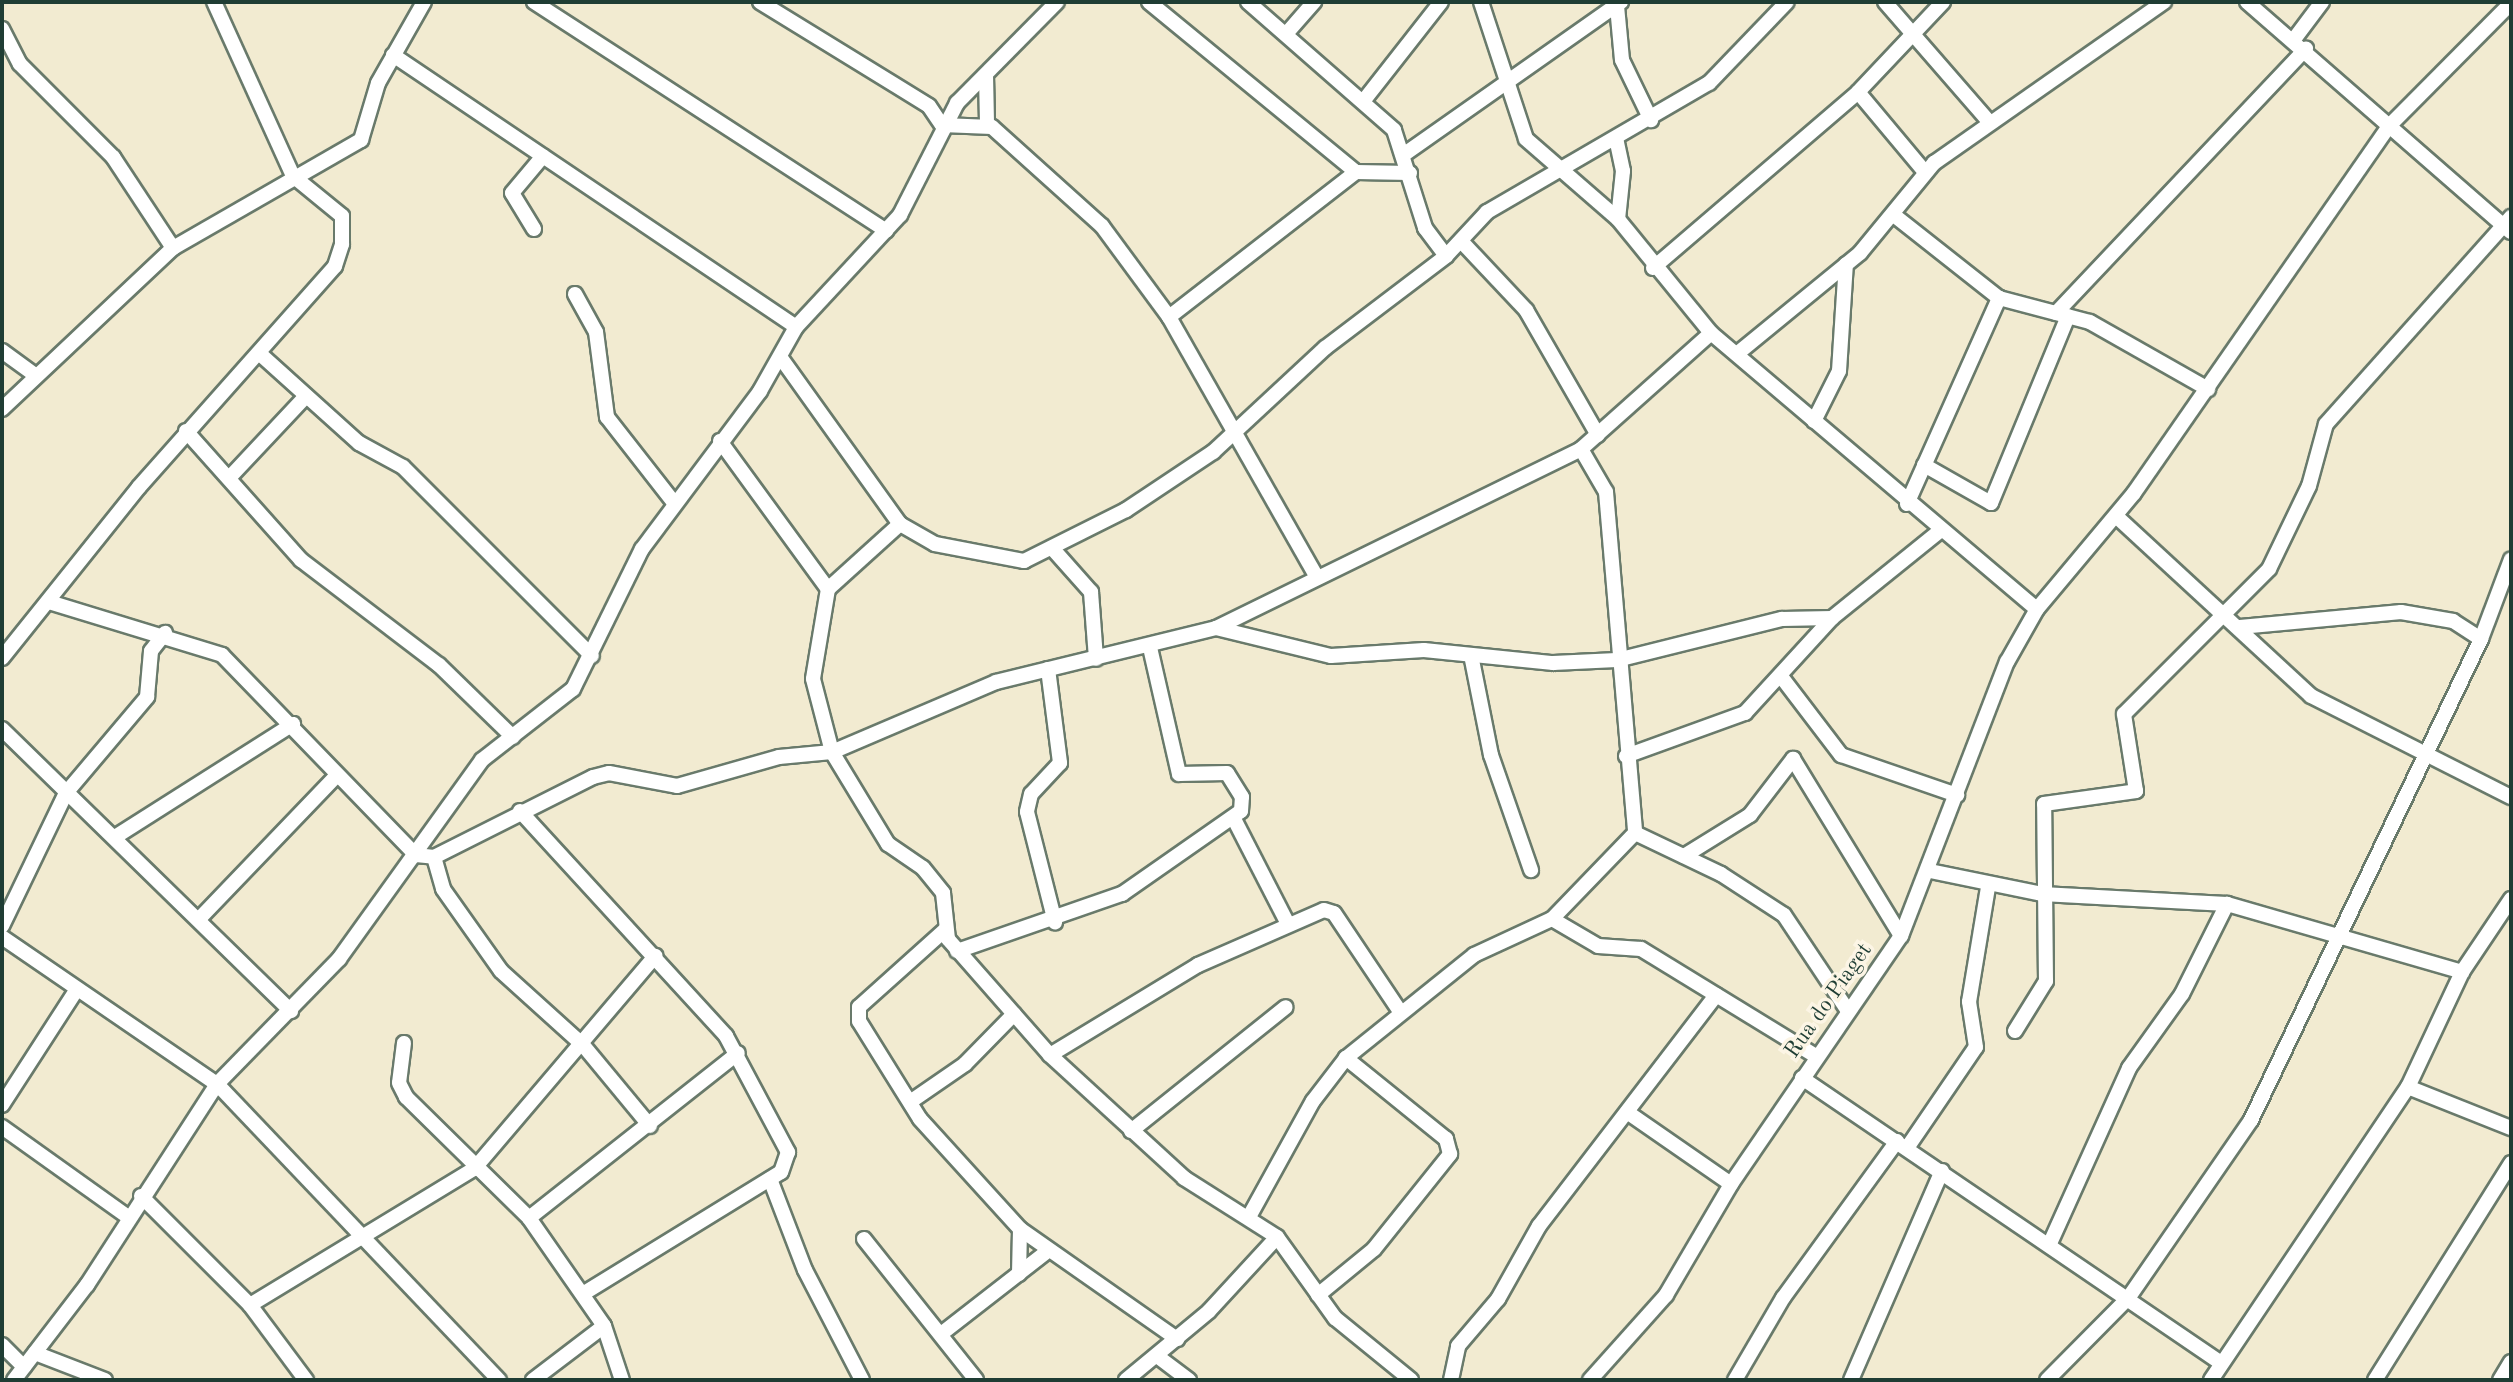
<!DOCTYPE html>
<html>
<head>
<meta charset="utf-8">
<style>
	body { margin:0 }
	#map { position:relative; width:2513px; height:1382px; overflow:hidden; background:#f2ebd1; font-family:"Old Standard TT",serif }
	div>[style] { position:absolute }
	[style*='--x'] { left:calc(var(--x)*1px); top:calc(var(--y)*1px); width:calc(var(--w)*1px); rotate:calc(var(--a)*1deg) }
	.roads { filter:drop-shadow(2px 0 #697a6b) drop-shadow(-2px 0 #697a6b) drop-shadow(0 2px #697a6b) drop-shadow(0 -2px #697a6b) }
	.street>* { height:14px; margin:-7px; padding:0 7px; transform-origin:7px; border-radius:7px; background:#fff }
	span { translate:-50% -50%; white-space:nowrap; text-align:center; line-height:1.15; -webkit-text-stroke:7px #fcf5e5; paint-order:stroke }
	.street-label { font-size:22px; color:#1f3d34 }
	.frame { position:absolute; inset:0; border:4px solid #1f3d34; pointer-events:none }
</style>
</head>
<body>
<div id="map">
	<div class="roads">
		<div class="street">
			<i style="--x:534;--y:2;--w:420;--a:33"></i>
			<i style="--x:760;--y:2;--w:198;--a:31.6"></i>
			<i style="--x:929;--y:106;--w:23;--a:56"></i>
			<i style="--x:942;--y:125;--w:50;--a:2.3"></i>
			<i style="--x:992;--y:127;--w:148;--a:42"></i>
			<i style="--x:1102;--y:226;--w:113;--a:53.6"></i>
			<i style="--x:1169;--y:317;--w:299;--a:60.4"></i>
			<i style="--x:1149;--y:2;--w:268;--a:39.4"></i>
			<i style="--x:1356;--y:172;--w:54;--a:1.1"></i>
			<i style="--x:1248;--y:2;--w:194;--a:41.2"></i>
			<i style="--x:1394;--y:130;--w:103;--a:72.4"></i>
			<i style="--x:1425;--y:228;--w:35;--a:53"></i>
			<i style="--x:1481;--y:2;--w:144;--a:71.8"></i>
			<i style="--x:1526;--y:139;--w:122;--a:41"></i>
			<i style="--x:1618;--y:219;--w:147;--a:50.8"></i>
			<i style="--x:1711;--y:333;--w:427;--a:40.3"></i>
			<i style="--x:1885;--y:2;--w:160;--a:49"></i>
			<i style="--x:2247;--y:2;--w:350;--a:41.1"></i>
			<i style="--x:1617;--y:6;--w:54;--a:84.7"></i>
			<i style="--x:1622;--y:60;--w:67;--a:64.2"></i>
			<i style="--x:2;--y:29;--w:39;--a:63"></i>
			<i style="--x:20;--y:64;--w:132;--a:45"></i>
			<i style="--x:113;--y:157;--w:109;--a:56.6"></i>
			<i style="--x:1286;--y:34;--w:43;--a:-48.8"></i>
			<i style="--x:2295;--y:38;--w:45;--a:-53.1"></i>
			<i style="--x:393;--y:55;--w:486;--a:34"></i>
			<i style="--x:986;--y:75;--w:48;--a:88.8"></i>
			<i style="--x:1858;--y:92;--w:104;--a:50.1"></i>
			<i style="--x:1365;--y:99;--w:123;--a:-51.9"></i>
			<i style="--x:1616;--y:138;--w:34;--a:78"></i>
			<i style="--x:1623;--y:171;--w:48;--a:95.9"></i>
			<i style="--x:1406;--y:153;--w:263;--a:-35.1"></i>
			<i style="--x:1895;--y:216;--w:132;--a:38.3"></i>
			<i style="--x:534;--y:229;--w:42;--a:-121.4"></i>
			<i style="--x:512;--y:193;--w:48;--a:-50"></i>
			<i style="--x:1461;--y:241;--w:95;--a:46.7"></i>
			<i style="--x:1526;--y:310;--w:144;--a:60.1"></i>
			<i style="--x:1653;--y:268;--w:270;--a:-40.6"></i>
			<i style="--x:1858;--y:92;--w:124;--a:-46.6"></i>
			<i style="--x:575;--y:294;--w:43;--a:61.1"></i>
			<i style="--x:596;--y:332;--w:86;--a:82.6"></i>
			<i style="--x:607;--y:417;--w:110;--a:52"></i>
			<i style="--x:2056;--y:313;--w:364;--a:-46.6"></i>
			<i style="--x:1169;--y:317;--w:237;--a:-37.8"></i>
			<i style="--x:2;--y:351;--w:41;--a:36"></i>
			<i style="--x:259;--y:353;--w:135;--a:42"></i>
			<i style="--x:359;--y:443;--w:50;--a:28.6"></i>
			<i style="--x:403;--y:467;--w:267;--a:45"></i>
			<i style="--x:1738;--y:353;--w:158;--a:-39.3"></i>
			<i style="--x:1860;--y:253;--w:117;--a:-50.6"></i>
			<i style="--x:1934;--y:163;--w:281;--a:-35"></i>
			<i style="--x:781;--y:358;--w:204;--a:54.4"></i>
			<i style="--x:900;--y:524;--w:40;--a:29.7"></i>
			<i style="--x:935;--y:544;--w:91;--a:10.8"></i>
			<i style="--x:1024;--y:561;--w:114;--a:-26.6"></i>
			<i style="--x:1126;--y:510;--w:105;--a:-33.7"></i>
			<i style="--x:1213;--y:452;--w:153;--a:-42.9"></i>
			<i style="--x:1325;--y:348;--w:152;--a:-37.2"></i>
			<i style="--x:1446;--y:256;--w:60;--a:-47"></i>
			<i style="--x:1487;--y:212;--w:257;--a:-30.2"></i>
			<i style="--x:1709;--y:83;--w:112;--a:-46.1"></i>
			<i style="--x:2;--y:409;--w:235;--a:-43.3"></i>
			<i style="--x:173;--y:248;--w:217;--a:-29.9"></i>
			<i style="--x:361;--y:140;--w:59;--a:-73.4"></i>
			<i style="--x:378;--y:83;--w:93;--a:-60.4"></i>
			<i style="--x:1814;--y:421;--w:56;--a:-63.4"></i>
			<i style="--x:1839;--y:371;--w:107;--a:-86.3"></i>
			<i style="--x:186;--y:431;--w:173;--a:48.3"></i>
			<i style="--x:301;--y:560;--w:173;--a:37.3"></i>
			<i style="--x:439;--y:665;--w:103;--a:44.2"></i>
			<i style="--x:720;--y:441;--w:183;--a:53.9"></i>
			<i style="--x:828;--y:589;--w:91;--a:99.5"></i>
			<i style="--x:813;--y:679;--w:75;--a:75.4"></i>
			<i style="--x:832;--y:752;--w:108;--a:58.7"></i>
			<i style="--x:888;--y:844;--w:42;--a:34.4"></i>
			<i style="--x:923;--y:868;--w:32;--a:51"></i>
			<i style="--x:943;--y:893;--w:46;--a:83.8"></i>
			<i style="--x:948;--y:939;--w:154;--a:48.7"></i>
			<i style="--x:1050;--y:1055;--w:182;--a:42.5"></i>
			<i style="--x:1184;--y:1178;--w:110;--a:32.4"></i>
			<i style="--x:1277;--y:1237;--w:100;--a:54.4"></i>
			<i style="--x:1335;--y:1318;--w:98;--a:39.2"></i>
			<i style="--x:1581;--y:449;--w:50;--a:59.8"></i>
			<i style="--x:1606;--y:492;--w:342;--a:85.1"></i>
			<i style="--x:1635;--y:833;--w:95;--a:25.5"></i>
			<i style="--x:1721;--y:874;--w:75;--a:33.1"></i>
			<i style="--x:1784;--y:915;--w:115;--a:56.3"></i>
			<i style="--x:1924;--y:465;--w:77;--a:29.6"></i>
			<i style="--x:1991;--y:503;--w:202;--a:-67.6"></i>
			<i style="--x:230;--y:477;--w:111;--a:-46.8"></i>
			<i style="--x:1907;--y:504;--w:226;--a:-65.9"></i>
			<i style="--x:1999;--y:298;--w:94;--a:14.8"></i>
			<i style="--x:2090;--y:322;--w:136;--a:29.6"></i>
			<i style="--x:2116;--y:516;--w:265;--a:42.7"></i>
			<i style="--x:2311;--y:696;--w:224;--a:26.8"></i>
			<i style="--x:1052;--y:548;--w:59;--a:48.4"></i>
			<i style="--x:1091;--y:592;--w:67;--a:85.7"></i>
			<i style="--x:828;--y:589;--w:97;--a:-42.1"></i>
			<i style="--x:49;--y:602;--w:181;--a:17"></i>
			<i style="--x:222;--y:655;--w:279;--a:45.9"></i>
			<i style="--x:416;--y:855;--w:18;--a:6"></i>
			<i style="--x:434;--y:857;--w:178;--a:-26.7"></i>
			<i style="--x:593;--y:777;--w:16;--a:-14"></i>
			<i style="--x:609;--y:773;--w:69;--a:10.8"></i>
			<i style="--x:677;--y:786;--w:106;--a:-15.9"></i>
			<i style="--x:779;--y:757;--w:53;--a:-5.4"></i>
			<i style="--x:832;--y:752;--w:178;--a:-23.1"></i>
			<i style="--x:996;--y:682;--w:227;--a:-13.8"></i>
			<i style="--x:1216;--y:628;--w:407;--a:-26.1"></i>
			<i style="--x:1581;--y:449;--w:174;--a:-41.7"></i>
			<i style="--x:2240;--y:627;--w:162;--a:-5.3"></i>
			<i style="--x:2401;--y:612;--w:53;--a:9.8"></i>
			<i style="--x:2453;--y:621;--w:33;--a:33"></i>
			<i style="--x:1216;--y:628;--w:118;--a:13.7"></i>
			<i style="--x:1331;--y:656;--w:93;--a:-3.7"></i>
			<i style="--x:1424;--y:650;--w:130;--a:5.8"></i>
			<i style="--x:1553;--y:663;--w:64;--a:-2.7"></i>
			<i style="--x:1617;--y:660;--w:170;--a:-14"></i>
			<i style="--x:1782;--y:619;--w:50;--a:-1.1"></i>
			<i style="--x:1832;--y:618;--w:139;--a:-38.9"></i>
			<i style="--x:1471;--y:655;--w:102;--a:78.7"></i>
			<i style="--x:1491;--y:755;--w:122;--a:70.8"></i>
			<i style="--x:2;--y:658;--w:219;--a:-51.3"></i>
			<i style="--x:139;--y:487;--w:295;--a:-48.4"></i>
			<i style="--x:335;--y:266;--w:23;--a:-72"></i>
			<i style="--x:342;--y:244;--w:28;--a:-90"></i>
			<i style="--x:342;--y:216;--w:63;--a:-140.8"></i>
			<i style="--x:293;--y:176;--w:191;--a:-114.4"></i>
			<i style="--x:1048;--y:669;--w:95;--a:82.7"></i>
			<i style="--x:1060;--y:763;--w:42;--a:133.1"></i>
			<i style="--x:1031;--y:794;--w:18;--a:103"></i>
			<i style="--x:1027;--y:812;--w:114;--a:75.7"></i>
			<i style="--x:1783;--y:679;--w:96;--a:52.7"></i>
			<i style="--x:1841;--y:755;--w:123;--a:19"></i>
			<i style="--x:2;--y:729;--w:404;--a:44.3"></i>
			<i style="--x:1626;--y:756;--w:127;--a:-19.9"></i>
			<i style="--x:1745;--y:713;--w:129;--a:-47.5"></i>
			<i style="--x:520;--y:811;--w:305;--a:47.5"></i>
			<i style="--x:726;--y:1036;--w:132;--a:61.9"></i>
			<i style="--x:788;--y:1152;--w:21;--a:109"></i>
			<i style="--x:781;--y:1172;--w:231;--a:148.4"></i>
			<i style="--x:1234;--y:819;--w:116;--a:62.8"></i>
			<i style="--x:115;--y:837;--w:211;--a:-32.4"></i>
			<i style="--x:1684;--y:856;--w:78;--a:-31.8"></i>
			<i style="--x:1750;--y:815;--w:71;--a:-52.5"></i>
			<i style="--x:1793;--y:759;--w:207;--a:58.6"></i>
			<i style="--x:434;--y:857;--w:33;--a:74"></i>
			<i style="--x:443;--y:889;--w:100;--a:54.7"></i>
			<i style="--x:501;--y:971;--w:110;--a:42.1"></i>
			<i style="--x:583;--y:1045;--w:105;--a:50.4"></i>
			<i style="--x:1930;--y:871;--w:114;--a:11.6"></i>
			<i style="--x:2042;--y:894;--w:185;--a:3.1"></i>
			<i style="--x:2227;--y:904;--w:245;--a:16.1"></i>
			<i style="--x:200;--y:918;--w:198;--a:-46.2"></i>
			<i style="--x:1552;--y:919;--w:53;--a:30.4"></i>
			<i style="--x:1598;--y:946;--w:43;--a:4"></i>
			<i style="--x:1641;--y:949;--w:206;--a:31.5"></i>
			<i style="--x:2;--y:926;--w:148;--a:-64.3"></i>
			<i style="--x:66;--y:793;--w:126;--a:-49.8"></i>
			<i style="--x:147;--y:697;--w:46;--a:-85"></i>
			<i style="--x:151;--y:651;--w:23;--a:-52"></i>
			<i style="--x:946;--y:929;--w:117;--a:138.1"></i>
			<i style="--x:859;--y:1007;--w:14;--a:90"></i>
			<i style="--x:859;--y:1021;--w:115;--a:58.1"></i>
			<i style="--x:920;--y:1119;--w:149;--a:47.7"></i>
			<i style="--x:1020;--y:1229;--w:192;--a:35"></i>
			<i style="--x:2;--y:937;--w:260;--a:34.4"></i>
			<i style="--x:217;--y:1084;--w:409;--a:46.4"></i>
			<i style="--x:957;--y:951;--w:175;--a:-19.1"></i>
			<i style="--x:1122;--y:894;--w:145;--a:-34.9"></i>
			<i style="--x:1241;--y:811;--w:14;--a:-86"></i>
			<i style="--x:1242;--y:797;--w:28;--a:-122"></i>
			<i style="--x:1227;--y:773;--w:48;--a:178.8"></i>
			<i style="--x:1179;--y:774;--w:130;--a:-102.9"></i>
			<i style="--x:2015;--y:1031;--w:59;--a:-58.2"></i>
			<i style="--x:2046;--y:981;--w:177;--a:-90.6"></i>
			<i style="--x:2044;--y:804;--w:93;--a:-8"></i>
			<i style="--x:2136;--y:791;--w:78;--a:-98.9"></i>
			<i style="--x:2124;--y:714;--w:205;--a:-45"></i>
			<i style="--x:2269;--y:569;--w:92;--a:-64.3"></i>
			<i style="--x:2309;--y:486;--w:64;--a:-74.7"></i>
			<i style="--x:2326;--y:424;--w:278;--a:-48.2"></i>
			<i style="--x:404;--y:1043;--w:40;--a:97.1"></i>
			<i style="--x:399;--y:1083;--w:16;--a:63"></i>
			<i style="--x:406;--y:1097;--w:173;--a:44.5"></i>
			<i style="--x:529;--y:1218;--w:131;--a:55.2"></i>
			<i style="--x:604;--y:1326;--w:57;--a:71.6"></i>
			<i style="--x:1050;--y:1055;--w:173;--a:-31.3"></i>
			<i style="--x:1198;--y:965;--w:137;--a:-23.6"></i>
			<i style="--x:1324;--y:910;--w:10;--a:17"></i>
			<i style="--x:1334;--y:913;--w:120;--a:56.2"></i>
			<i style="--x:1802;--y:1078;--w:507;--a:34.22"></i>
			<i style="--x:2408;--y:1087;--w:111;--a:21.7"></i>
			<i style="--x:910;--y:1102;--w:67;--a:-34.6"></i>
			<i style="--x:965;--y:1064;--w:70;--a:-45.6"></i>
			<i style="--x:2;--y:1105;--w:138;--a:-57.1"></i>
			<i style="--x:1627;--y:1112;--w:126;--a:34.7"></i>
			<i style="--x:2;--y:1127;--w:155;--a:35.5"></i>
			<i style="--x:1131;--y:1131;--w:198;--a:-38.7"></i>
			<i style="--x:1907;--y:1148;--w:122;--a:-55.7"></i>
			<i style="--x:1976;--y:1047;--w:46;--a:-98.8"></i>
			<i style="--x:1969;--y:1002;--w:117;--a:-80.6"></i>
			<i style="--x:770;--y:1179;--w:97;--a:69"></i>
			<i style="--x:805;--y:1270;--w:124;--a:62.6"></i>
			<i style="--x:141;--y:1196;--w:154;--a:45"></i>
			<i style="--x:250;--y:1305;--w:262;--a:-31.3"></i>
			<i style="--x:474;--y:1169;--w:280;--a:-49.6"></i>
			<i style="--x:1250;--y:1215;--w:130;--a:-61.1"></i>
			<i style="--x:1313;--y:1101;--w:54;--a:-52.5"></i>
			<i style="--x:1346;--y:1058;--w:164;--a:-38.8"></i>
			<i style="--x:1474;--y:955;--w:86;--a:-24.8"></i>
			<i style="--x:1552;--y:919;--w:120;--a:-46"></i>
			<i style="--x:529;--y:1218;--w:266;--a:-38.3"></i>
			<i style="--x:864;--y:1239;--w:180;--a:51.5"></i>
			<i style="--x:2051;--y:1241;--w:190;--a:-65.7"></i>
			<i style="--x:2129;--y:1068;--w:91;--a:-54.4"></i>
			<i style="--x:2182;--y:994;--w:101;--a:-63.4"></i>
			<i style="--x:1019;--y:1274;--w:45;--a:-88.7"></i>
			<i style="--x:1318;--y:1295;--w:72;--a:-39.4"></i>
			<i style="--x:1374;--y:1249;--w:122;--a:-51.3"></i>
			<i style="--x:1450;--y:1154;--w:16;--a:-105"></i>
			<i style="--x:1446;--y:1139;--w:129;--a:-141"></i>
			<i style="--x:250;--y:1305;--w:94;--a:53.3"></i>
			<i style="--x:941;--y:1334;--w:132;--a:-37.9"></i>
			<i style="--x:2;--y:1345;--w:31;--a:45"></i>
			<i style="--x:35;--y:1353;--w:75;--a:21.1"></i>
			<i style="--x:1157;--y:1356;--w:40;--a:37"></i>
			<i style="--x:14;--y:1380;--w:120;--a:-52.5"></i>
			<i style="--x:87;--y:1285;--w:239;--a:-57.1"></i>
			<i style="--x:217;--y:1084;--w:175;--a:-45.7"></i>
			<i style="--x:339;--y:959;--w:245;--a:-54.3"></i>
			<i style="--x:482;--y:760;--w:115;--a:-38"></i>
			<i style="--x:573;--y:689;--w:156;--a:-63.8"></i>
			<i style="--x:642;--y:549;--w:197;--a:-53.2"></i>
			<i style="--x:760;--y:391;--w:73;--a:-60.6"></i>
			<i style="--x:796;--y:327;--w:153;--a:-47.1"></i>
			<i style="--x:900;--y:215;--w:126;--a:-63"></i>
			<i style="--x:957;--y:103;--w:142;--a:-45.3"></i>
			<i style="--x:533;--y:1380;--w:89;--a:-37.3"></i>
			<i style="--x:1126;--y:1380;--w:108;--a:-39.7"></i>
			<i style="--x:1209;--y:1311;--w:100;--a:-47.4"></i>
			<i style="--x:1451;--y:1380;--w:35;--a:-78"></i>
			<i style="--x:1458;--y:1346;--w:62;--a:-49.6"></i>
			<i style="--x:1498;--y:1299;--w:84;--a:-60.7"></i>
			<i style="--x:1539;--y:1226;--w:291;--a:-52.5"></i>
			<i style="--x:1590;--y:1380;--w:114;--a:-48.2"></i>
			<i style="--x:1666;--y:1295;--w:129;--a:-59.6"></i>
			<i style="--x:1731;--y:1184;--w:301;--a:-55.6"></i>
			<i style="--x:1901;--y:936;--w:294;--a:-68.9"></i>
			<i style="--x:2007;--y:662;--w:61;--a:-60.5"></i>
			<i style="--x:2037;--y:609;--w:151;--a:-50.1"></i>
			<i style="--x:2134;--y:493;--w:448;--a:-55.2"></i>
			<i style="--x:2390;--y:125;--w:172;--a:-45.2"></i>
			<i style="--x:1735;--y:1380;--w:95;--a:-59.7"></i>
			<i style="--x:1783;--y:1298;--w:194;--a:-54"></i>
			<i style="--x:1851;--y:1380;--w:228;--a:-66.5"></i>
			<i style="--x:2047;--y:1380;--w:117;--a:-45.3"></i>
			<i style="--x:2129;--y:1297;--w:215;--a:-55.4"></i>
			<i style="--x:2251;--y:1120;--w:533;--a:-64.44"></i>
			<i style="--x:2481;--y:639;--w:85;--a:-69.4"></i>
			<i style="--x:2211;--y:1380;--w:353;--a:-56.1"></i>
			<i style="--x:2408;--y:1087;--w:127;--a:-64.8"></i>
			<i style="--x:2462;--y:972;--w:88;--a:-56.1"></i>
			<i style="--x:2375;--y:1380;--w:256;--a:-57.9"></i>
			<i style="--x:2500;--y:1380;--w:21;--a:-59"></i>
		</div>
	</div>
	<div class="street-label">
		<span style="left:1829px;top:1001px;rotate:-55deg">Rua do Piaget</span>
	</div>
	<div class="frame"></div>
</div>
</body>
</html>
